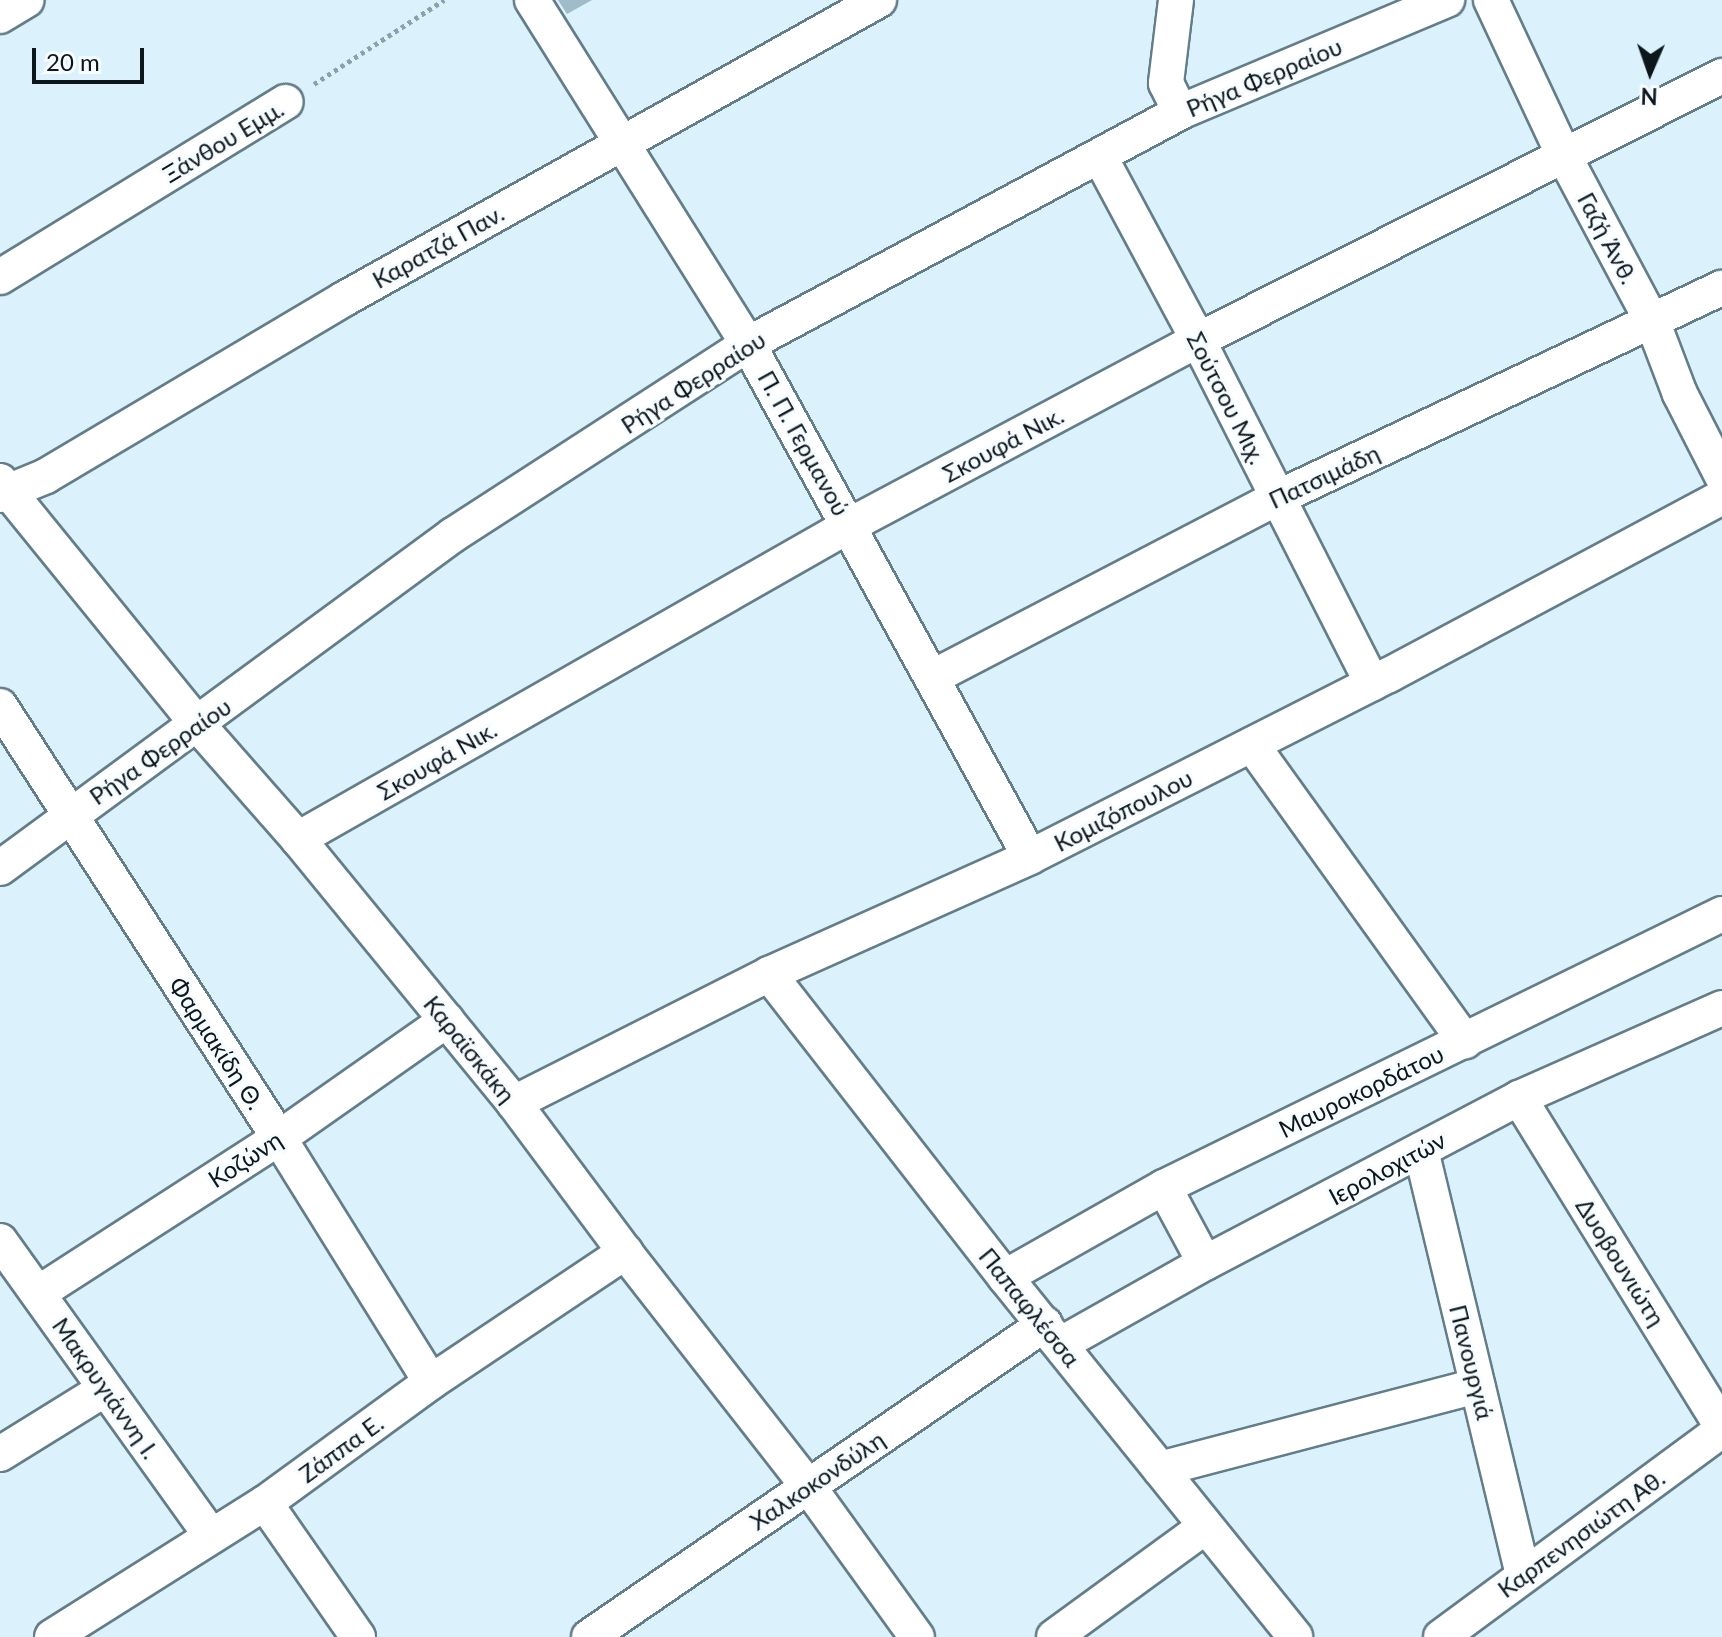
<!DOCTYPE html>
<html>
<head>
<meta charset="utf-8">
<style>
	body { margin:0 }
	#map { position:relative; width:1722px; height:1637px; overflow:hidden; background:#dbf2fd; font-family:Lato,sans-serif }
	div>[style] { position:absolute }
	[style*='--x'] { left:calc(var(--x)*1px); top:calc(var(--y)*1px); width:calc(var(--w)*1px); rotate:calc(var(--a)*1deg) }
	.building>* { inset:0; background:#a0bcc9 }
	.path>* { height:5px; margin-top:-2.5px; transform-origin:0; background:repeating-linear-gradient(90deg,#8ea1a9 0 4px,transparent 0 8px) }
	.roads { filter:drop-shadow(2px 0 #637d89) drop-shadow(-2px 0 #637d89) drop-shadow(0 2px #637d89) drop-shadow(0 -2px #637d89) }
	.street>* { height:34px; margin:-17px; padding:0 17px; transform-origin:17px; border-radius:17px; background:#fff }
	span { translate:-50% -50%; white-space:nowrap; text-align:center; line-height:1.15; -webkit-text-stroke:6px #f6fcff; paint-order:stroke }
	.street-label { font-size:24px; color:#0c161b }
	.north { position:absolute; left:1610px; top:32px; width:80px; height:80px; -webkit-text-stroke:6px #f6fcff; paint-order:stroke; rotate:182deg; font-size:22px; font-weight:700; line-height:32px; text-align:center; color:#0c161b }
	.north::after { content:''; display:block; margin:auto; width:28px; height:36px; background:#0c161b; clip-path:polygon(50% 0,100% 100%,50% 72%,0 100%) }
	.scale { position:absolute; left:32px; top:48px; width:112px; height:36px; box-sizing:border-box; border:4px solid #0c161b; border-top:0; padding-left:10px; font-size:24px; line-height:28px; white-space:nowrap; color:#0c161b; -webkit-text-stroke:6px #f6fcff; paint-order:stroke }
</style>
</head>
<body>
<div id="map">
	<div class="building">
		<i style="clip-path:polygon(558px 0,592px 0,567px 14px)"></i>
	</div>
	<div class="path">
		<i style="--x:314;--y:84;--w:155;--a:-32.9"></i>
	</div>
	<div class="roads">
		<div class="street">
			<i style="--x:532;--y:0;--w:406;--a:57.9"></i>
			<i style="--x:748;--y:344;--w:585;--a:61.2"></i>
			<i style="--x:1176;--y:0;--w:84;--a:96.9"></i>
			<i style="--x:1166;--y:83;--w:32;--a:64"></i>
			<i style="--x:1491;--y:0;--w:170;--a:64.9"></i>
			<i style="--x:1563;--y:154;--w:191;--a:62"></i>
			<i style="--x:1653;--y:323;--w:76;--a:69.2"></i>
			<i style="--x:1680;--y:394;--w:92;--a:62.9"></i>
			<i style="--x:0;--y:16;--w:31;--a:-31"></i>
			<i style="--x:1100;--y:157;--w:208;--a:61.8"></i>
			<i style="--x:1198;--y:340;--w:385;--a:63.1"></i>
			<i style="--x:0;--y:277;--w:335;--a:-31.5"></i>
			<i style="--x:0;--y:481;--w:314;--a:50.9"></i>
			<i style="--x:198;--y:725;--w:152;--a:48.7"></i>
			<i style="--x:298;--y:839;--w:341;--a:50.7"></i>
			<i style="--x:514;--y:1103;--w:186;--a:53.3"></i>
			<i style="--x:625;--y:1252;--w:297;--a:52"></i>
			<i style="--x:808;--y:1486;--w:186;--a:54.2"></i>
			<i style="--x:0;--y:495;--w:50;--a:-22.4"></i>
			<i style="--x:46;--y:476;--w:347;--a:-30.7"></i>
			<i style="--x:344;--y:299;--w:613;--a:-29.2"></i>
			<i style="--x:933;--y:677;--w:388;--a:-27.5"></i>
			<i style="--x:1277;--y:498;--w:492;--a:-25.3"></i>
			<i style="--x:0;--y:706;--w:514;--a:57.14"></i>
			<i style="--x:279;--y:1138;--w:287;--a:58.1"></i>
			<i style="--x:1252;--y:745;--w:365;--a:54.3"></i>
			<i style="--x:298;--y:839;--w:635;--a:-29.63"></i>
			<i style="--x:850;--y:525;--w:394;--a:-28"></i>
			<i style="--x:1198;--y:340;--w:587;--a:-26.74"></i>
			<i style="--x:0;--y:868;--w:562;--a:-36.32"></i>
			<i style="--x:453;--y:535;--w:351;--a:-32.9"></i>
			<i style="--x:748;--y:344;--w:490;--a:-28.2"></i>
			<i style="--x:1180;--y:112;--w:290;--a:-22.8"></i>
			<i style="--x:769;--y:974;--w:384;--a:52.1"></i>
			<i style="--x:1005;--y:1277;--w:462;--a:51.1"></i>
			<i style="--x:1519;--y:1098;--w:387;--a:58.3"></i>
			<i style="--x:514;--y:1103;--w:286;--a:-26.8"></i>
			<i style="--x:769;--y:974;--w:286;--a:-24.1"></i>
			<i style="--x:1030;--y:857;--w:402;--a:-26.9"></i>
			<i style="--x:1389;--y:675;--w:378;--a:-28.1"></i>
			<i style="--x:1421;--y:1150;--w:437;--a:76.5"></i>
			<i style="--x:1164;--y:1187;--w:86;--a:61.7"></i>
			<i style="--x:0;--y:1241;--w:363;--a:54.4"></i>
			<i style="--x:1005;--y:1277;--w:183;--a:-29.5"></i>
			<i style="--x:1164;--y:1187;--w:621;--a:-26.07"></i>
			<i style="--x:40;--y:1292;--w:284;--a:-32.8"></i>
			<i style="--x:279;--y:1138;--w:205;--a:-35.1"></i>
			<i style="--x:1061;--y:1344;--w:165;--a:-29.4"></i>
			<i style="--x:1205;--y:1263;--w:355;--a:-27.7"></i>
			<i style="--x:1519;--y:1098;--w:222;--a:-23.9"></i>
			<i style="--x:0;--y:1454;--w:123;--a:-31.8"></i>
			<i style="--x:1160;--y:1469;--w:328;--a:-14.7"></i>
			<i style="--x:265;--y:1503;--w:163;--a:55.2"></i>
			<i style="--x:52;--y:1637;--w:252;--a:-32.2"></i>
			<i style="--x:265;--y:1503;--w:205;--a:-36.1"></i>
			<i style="--x:431;--y:1382;--w:234;--a:-33.8"></i>
			<i style="--x:589;--y:1637;--w:553;--a:-34.47"></i>
			<i style="--x:1054;--y:1637;--w:187;--a:-36.1"></i>
			<i style="--x:1441;--y:1637;--w:349;--a:-36.4"></i>
		</div>
	</div>
	<div class="street-label">
		<span style="left:1264px;top:77px;rotate:-23deg">Ρήγα Φερραίου</span>
		<span style="left:223px;top:141px;rotate:-31deg">Ξάνθου Εμμ.</span>
		<span style="left:1608px;top:238px;rotate:62deg">Γαζή Άνθ.</span>
		<span style="left:438px;top:246px;rotate:-29deg">Καρατζά Παν.</span>
		<span style="left:693px;top:382px;rotate:-33deg">Ρήγα Φερραίου</span>
		<span style="left:1227px;top:398px;rotate:63deg">Σούτσου Μιχ.</span>
		<span style="left:804px;top:443px;rotate:61deg">Π. Π. Γερμανού</span>
		<span style="left:1003px;top:444px;rotate:-28deg">Σκουφά Νικ.</span>
		<span style="left:1324px;top:476px;rotate:-25deg">Πατσιμάδη</span>
		<span style="left:160px;top:751px;rotate:-35deg">Ρήγα Φερραίου</span>
		<span style="left:437px;top:760px;rotate:-30deg">Σκουφά Νικ.</span>
		<span style="left:1123px;top:810px;rotate:-27deg">Κομιζόπουλου</span>
		<span style="left:217px;top:1043px;rotate:57deg">Φαρμακίδη Θ.</span>
		<span style="left:470px;top:1049px;rotate:51deg">Καραϊσκάκη</span>
		<span style="left:1361px;top:1091px;rotate:-26deg">Μαυροκορδάτου</span>
		<span style="left:245px;top:1159px;rotate:-33deg">Κοζώνη</span>
		<span style="left:1387px;top:1168px;rotate:-28deg">Ιερολοχιτών</span>
		<span style="left:1621px;top:1262px;rotate:58deg">Δυοβουνιώτη</span>
		<span style="left:1030px;top:1307px;rotate:51deg">Παπαφλέσσα</span>
		<span style="left:1472px;top:1362px;rotate:76deg">Πανουργιά</span>
		<span style="left:106px;top:1388px;rotate:55deg">Μακρυγιάννη Ι.</span>
		<span style="left:341px;top:1448px;rotate:-36deg">Ζάππα Ε.</span>
		<span style="left:817px;top:1480px;rotate:-34deg">Χαλκοκονδύλη</span>
		<span style="left:1581px;top:1533px;rotate:-36deg">Καρπενησιώτη Αθ.</span>
	</div>
	<div class="north">N</div>
	<div class="scale">20 m</div>
</div>
</body>
</html>
